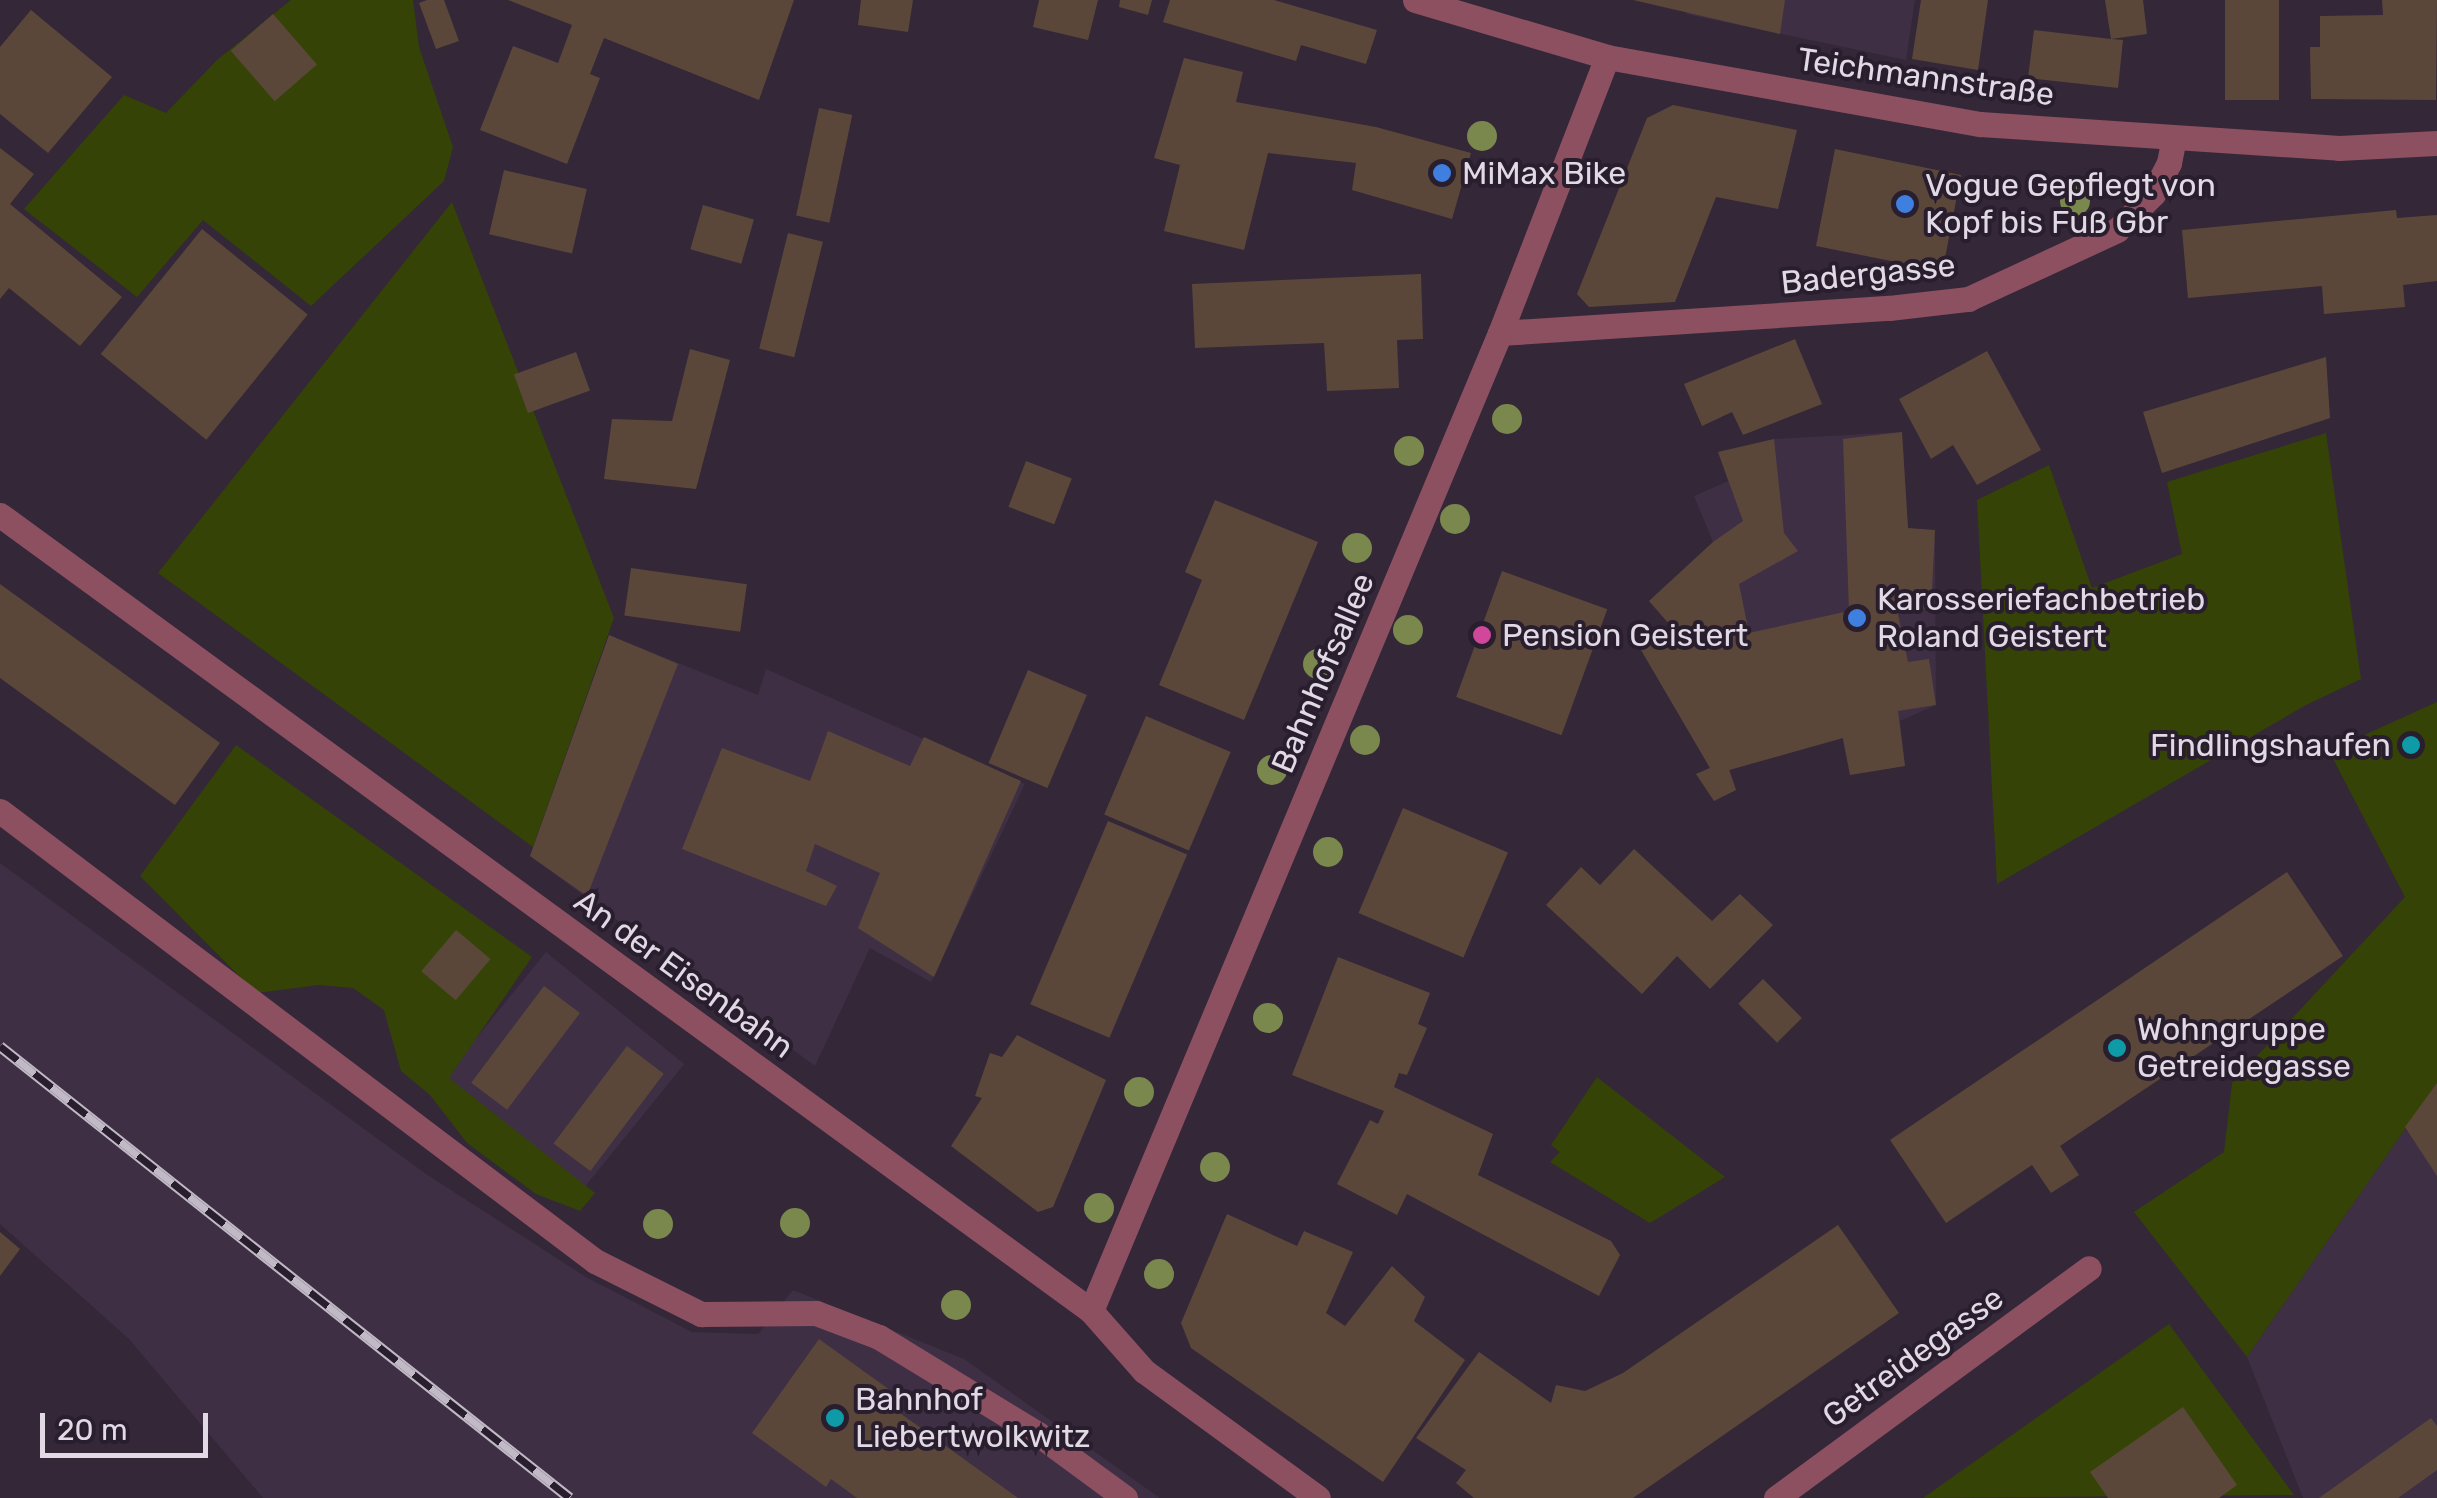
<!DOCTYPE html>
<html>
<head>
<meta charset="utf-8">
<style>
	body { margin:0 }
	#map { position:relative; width:2437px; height:1498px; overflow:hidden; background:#332738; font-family:Rubik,sans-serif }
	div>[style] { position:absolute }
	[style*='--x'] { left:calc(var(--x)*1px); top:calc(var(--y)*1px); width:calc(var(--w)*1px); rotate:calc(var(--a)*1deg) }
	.built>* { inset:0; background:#3e2f45; transform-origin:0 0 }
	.green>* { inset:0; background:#354406 }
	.building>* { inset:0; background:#5b473a; transform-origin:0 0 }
	.minor>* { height:25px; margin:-12.5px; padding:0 12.5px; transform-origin:12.5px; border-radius:12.5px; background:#8c5061 }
	.rail>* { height:11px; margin-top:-5.5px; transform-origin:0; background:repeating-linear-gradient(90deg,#291e2e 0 22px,#c1bac6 0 44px); box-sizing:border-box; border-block:2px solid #c1bac6 }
	.trees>* { width:30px; height:30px; margin:-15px; border-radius:50%; background:#7a884d }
	.dots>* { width:28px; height:28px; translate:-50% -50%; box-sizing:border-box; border:5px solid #291e2e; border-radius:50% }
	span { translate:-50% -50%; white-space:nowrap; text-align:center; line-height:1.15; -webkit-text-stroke:8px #291e2e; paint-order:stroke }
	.street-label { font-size:32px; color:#e1dae5 }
	.poi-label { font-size:32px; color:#e1dae5 }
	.left { translate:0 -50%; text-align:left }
	.right { translate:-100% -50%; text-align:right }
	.scale { position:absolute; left:40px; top:1413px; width:168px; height:45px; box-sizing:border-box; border:5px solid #e1dae5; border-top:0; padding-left:12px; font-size:30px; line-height:35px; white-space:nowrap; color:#e1dae5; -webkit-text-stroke:8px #291e2e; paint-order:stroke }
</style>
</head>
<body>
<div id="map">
	<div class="built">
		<i style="clip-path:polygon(1689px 0,1915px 0,1906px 60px,1686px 14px)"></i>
		<i style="clip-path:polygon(1902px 432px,1908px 528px,1935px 539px,1936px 705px,1900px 721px,1905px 766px,1850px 775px,1842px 738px,1730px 770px,1736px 790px,1714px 801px,1696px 774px,1710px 768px,1641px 650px,1670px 625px,1649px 601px,1713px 542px,1694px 496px,1728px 481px,1718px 452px,1774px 439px)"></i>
		<i style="clip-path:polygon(609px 635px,758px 695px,766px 669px,1025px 784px,931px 982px,870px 948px,815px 1066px,530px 856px)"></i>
		<i style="clip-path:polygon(0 863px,426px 1174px,586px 1277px,692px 1332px,758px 1334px,793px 1290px,964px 1359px,1160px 1498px,263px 1498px,129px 1339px,0 1224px)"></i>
		<i style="left:546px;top:952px;width:178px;height:160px;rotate:39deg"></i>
		<i style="clip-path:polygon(2437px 1083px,2437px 1498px,2303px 1498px,2247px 1357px)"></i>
	</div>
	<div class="green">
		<i style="clip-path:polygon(291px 0,413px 0,419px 47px,453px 147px,444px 181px,311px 306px,203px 220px,137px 297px,24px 209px,124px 95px,166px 113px,217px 60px)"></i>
		<i style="clip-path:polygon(452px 202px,614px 618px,533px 847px,158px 573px)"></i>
		<i style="clip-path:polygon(2326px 433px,2361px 679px,2306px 705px,1997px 884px,1977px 500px,2049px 465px,2092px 588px,2182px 554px,2167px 482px)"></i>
		<i style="clip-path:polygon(2437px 702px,2437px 1083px,2247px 1357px,2134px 1212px,2224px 1152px,2232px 1083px,2405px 897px,2329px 751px)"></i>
		<i style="clip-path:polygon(236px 745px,532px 957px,449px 1078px,595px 1193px,580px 1211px,536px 1194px,467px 1143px,430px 1095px,401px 1071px,384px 1010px,353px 988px,319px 985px,256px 993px,140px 876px)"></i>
		<i style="clip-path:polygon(1597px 1077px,1725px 1177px,1650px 1223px,1550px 1162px,1560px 1152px,1551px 1145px)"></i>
		<i style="clip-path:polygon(2169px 1324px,2294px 1495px,1923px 1498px)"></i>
	</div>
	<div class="building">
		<i style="clip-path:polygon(427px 0,444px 0,459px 41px,436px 49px,419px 3px)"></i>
		<i style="clip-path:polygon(508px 0,794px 0,759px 100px,604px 38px,590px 74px,600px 78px,567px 164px,480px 130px,513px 46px,558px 63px,572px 25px)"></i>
		<i style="clip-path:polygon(861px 0,913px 0,908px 32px,858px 25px)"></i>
		<i style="clip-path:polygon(1039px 0,1098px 0,1088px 40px,1033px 27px)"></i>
		<i style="clip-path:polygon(1120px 0,1152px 0,1148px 15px,1119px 7px)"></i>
		<i style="clip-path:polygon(1170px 0,1274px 0,1377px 30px,1366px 64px,1301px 45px,1296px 61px,1163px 22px)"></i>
		<i style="clip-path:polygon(1633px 0,1785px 0,1780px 34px)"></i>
		<i style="clip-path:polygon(1921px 0,1988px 0,1978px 70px,1912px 59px)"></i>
		<i style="clip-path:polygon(2105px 0,2143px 0,2147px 34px,2111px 39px,2123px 40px,2118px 88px,2028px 78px,2034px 30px,2111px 39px)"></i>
		<i style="left:2225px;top:0;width:54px;height:100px"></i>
		<i style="clip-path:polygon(2382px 0,2437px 0,2436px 100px,2311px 99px,2310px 47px,2320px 47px,2320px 16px,2383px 15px)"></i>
		<i style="clip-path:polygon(31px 10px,112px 77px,48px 153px,0 114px,0 47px)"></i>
		<i style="left:273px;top:14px;width:67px;height:56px;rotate:49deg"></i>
		<i style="clip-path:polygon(1184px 58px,1243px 72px,1236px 102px,1376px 127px,1471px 153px,1452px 219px,1352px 190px,1356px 163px,1268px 153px,1244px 250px,1164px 231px,1180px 165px,1154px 158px)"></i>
		<i style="clip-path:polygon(1673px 105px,1797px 130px,1778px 209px,1716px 197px,1675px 302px,1589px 307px,1577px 294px,1647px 118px)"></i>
		<i style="left:819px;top:108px;width:34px;height:110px;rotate:12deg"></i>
		<i style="clip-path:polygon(0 148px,34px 174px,10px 204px,122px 297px,80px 346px,9px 288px,0 299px)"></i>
		<i style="clip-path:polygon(1835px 149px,1961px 175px,1941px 279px,1909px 274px,1911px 265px,1816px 246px)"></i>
		<i style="left:504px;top:170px;width:85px;height:66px;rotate:13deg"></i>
		<i style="left:703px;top:205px;width:53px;height:46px;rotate:16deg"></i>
		<i style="clip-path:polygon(2396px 210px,2397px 218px,2437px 215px,2437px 281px,2403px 285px,2405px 307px,2324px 314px,2322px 286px,2188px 298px,2182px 230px)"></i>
		<i style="left:202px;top:229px;width:136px;height:161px;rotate:39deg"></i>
		<i style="left:788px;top:233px;width:36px;height:119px;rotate:14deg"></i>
		<i style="clip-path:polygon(1421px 274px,1423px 339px,1397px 340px,1399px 388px,1327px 391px,1324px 343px,1195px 348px,1192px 284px)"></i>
		<i style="clip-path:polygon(1795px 339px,1822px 404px,1743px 435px,1732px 412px,1702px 426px,1684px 384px)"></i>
		<i style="clip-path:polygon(690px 349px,730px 360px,696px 489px,604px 479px,612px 419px,672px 421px)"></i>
		<i style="clip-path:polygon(1987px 351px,2041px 450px,1977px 485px,1953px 445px,1931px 459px,1899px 399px)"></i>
		<i style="left:576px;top:352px;width:41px;height:66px;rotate:70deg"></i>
		<i style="clip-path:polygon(2326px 357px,2330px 418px,2162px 473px,2143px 412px)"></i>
		<i style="clip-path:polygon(1902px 432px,1908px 528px,1935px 530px,1931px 609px,1897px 609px,1908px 662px,1929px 659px,1936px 705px,1898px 711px,1905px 766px,1850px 775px,1843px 738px,1729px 770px,1736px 790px,1714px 801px,1696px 774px,1710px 768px,1641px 650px,1670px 625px,1649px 601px,1713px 542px,1743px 521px,1718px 452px,1774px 439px,1784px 533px,1798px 551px,1739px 584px,1749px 633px,1849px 611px,1843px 439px)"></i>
		<i style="left:1026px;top:461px;width:49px;height:49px;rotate:21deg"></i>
		<i style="clip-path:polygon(1215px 500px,1318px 542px,1244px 720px,1159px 685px,1202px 580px,1185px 572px)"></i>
		<i style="left:631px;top:568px;width:117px;height:48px;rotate:8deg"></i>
		<i style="left:1502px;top:571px;width:112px;height:134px;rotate:20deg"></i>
		<i style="clip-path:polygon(0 584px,220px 743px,175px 805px,0 678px)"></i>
		<i style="clip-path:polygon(609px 635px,678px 664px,587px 896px,530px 856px)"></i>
		<i style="left:1028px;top:670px;width:64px;height:101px;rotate:23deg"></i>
		<i style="left:1146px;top:716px;width:92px;height:107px;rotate:23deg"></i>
		<i style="clip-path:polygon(828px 731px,910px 766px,924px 737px,1021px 781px,934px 977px,858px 928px,880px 873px,815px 844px,806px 871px,837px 886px,826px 906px,682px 849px,722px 748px,810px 781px)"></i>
		<i style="left:1403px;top:808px;width:114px;height:114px;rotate:23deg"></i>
		<i style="left:1108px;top:821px;width:86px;height:199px;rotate:23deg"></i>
		<i style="clip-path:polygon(1634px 849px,1712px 921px,1740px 894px,1773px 925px,1710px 989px,1677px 956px,1642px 994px,1546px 905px,1581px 867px,1600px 885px)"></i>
		<i style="clip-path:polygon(2287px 872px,2343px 956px,2060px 1146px,2079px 1175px,2051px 1193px,2032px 1165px,1946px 1223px,1890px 1140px)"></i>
		<i style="left:456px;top:930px;width:45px;height:54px;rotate:40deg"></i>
		<i style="clip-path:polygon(1338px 957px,1430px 993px,1418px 1024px,1427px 1028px,1407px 1075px,1399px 1073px,1394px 1087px,1493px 1134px,1478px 1175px,1611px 1241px,1620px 1255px,1599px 1296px,1407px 1194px,1397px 1215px,1337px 1184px,1370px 1120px,1378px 1124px,1384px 1111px,1292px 1075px)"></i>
		<i style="left:1763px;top:979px;width:55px;height:35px;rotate:45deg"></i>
		<i style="left:544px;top:986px;width:45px;height:121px;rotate:37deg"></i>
		<i style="clip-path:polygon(1017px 1035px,1106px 1080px,1053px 1207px,1038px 1212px,951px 1146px,982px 1098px,975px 1096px,990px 1053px,1002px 1057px)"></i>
		<i style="left:627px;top:1046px;width:46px;height:122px;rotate:37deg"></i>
		<i style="clip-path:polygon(2437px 1083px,2437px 1176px,2405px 1127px)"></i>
		<i style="clip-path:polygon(1227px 1214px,1297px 1246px,1304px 1231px,1353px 1252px,1326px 1313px,1345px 1326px,1392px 1266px,1425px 1297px,1414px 1321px,1465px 1360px,1383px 1482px,1191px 1348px,1181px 1323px)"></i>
		<i style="clip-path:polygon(1838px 1225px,1899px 1313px,1633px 1498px,1474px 1498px,1456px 1483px,1466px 1470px,1416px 1438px,1479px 1352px,1551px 1403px,1556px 1385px,1585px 1391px,1623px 1373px)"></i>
		<i style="clip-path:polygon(0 1232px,20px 1249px,0 1276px)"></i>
		<i style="clip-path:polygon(819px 1339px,894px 1393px,886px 1403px,1018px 1498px,857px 1498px,831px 1479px,826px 1487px,752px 1433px)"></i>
		<i style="clip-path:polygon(2183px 1407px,2237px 1485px,2219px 1498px,2108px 1498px,2090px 1472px)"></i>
		<i style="clip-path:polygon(2431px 1418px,2437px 1426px,2437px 1470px,2398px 1498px,2319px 1498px)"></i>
	</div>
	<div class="minor">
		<i style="--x:1415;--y:0;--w:200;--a:16.5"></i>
		<i style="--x:1607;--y:57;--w:379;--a:10.2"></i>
		<i style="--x:1980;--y:124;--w:360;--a:3.8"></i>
		<i style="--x:2339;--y:148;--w:98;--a:-2.9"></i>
		<i style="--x:1500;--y:333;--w:390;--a:-3.7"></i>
		<i style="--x:1889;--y:308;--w:80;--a:-6.5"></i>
		<i style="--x:1968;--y:299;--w:164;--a:-24.8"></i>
		<i style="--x:2117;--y:230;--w:51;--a:-45"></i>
		<i style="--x:2153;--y:194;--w:35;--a:-63"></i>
		<i style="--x:2169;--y:163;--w:26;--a:-79"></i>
		<i style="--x:0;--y:515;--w:1351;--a:36.11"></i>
		<i style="--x:1091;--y:1311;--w:80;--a:48.5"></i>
		<i style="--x:1144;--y:1371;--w:215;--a:36.1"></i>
		<i style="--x:0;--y:811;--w:746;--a:37.1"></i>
		<i style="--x:595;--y:1261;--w:119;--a:26.6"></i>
		<i style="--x:701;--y:1314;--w:115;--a:-0.5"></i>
		<i style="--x:816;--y:1313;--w:67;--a:20.9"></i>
		<i style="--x:879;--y:1337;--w:186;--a:31.4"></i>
		<i style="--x:1038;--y:1434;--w:108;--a:36.3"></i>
		<i style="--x:1091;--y:1311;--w:1060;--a:-67.31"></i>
		<i style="--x:1500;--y:333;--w:296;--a:-68.8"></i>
		<i style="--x:1776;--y:1498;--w:388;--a:-36.3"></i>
	</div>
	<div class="rail">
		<i style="--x:0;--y:1046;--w:727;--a:38.41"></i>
	</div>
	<div class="trees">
		<i style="left:1482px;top:136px"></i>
		<i style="left:2075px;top:201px"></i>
		<i style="left:1507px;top:419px"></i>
		<i style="left:1409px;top:451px"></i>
		<i style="left:1455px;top:519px"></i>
		<i style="left:1357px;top:548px"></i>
		<i style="left:1408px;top:630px"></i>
		<i style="left:1318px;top:664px"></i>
		<i style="left:1365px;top:740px"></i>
		<i style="left:1272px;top:770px"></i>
		<i style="left:1328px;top:852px"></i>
		<i style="left:1268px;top:1018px"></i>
		<i style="left:1139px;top:1092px"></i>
		<i style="left:1215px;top:1167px"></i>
		<i style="left:1099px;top:1208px"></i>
		<i style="left:795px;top:1223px"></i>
		<i style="left:658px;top:1224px"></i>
		<i style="left:1159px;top:1274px"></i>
		<i style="left:956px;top:1305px"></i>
	</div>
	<div class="dots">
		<i style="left:1442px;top:173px;background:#3f7fe0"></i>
		<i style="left:1905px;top:204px;background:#3f7fe0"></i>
		<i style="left:1857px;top:618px;background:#3f7fe0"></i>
		<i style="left:1482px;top:635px;background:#d1479c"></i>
		<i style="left:2411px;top:745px;background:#0f9aa8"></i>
		<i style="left:2117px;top:1048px;background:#0f9aa8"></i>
		<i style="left:835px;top:1418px;background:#0f9aa8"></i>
	</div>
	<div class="street-label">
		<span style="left:1926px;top:77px;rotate:8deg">Teichmannstraße</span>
		<span style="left:1868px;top:274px;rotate:-6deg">Badergasse</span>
		<span style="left:1323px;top:673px;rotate:-67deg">Bahnhofsallee</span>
		<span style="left:684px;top:974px;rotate:36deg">An der Eisenbahn</span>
		<span style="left:1913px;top:1357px;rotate:-36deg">Getreidegasse</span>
	</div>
	<div class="poi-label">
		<span class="left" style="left:1462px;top:173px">MiMax Bike</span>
		<span class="left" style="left:1925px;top:204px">Vogue Gepflegt von<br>Kopf bis Fuß Gbr</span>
		<span class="left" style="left:1877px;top:618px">Karosseriefachbetrieb<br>Roland Geistert</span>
		<span class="left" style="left:1502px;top:635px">Pension Geistert</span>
		<span class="right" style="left:2391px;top:745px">Findlingshaufen</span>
		<span class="left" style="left:2137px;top:1048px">Wohngruppe<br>Getreidegasse</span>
		<span class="left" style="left:855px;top:1418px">Bahnhof<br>Liebertwolkwitz</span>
	</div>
	<div class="scale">20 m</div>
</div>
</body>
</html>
